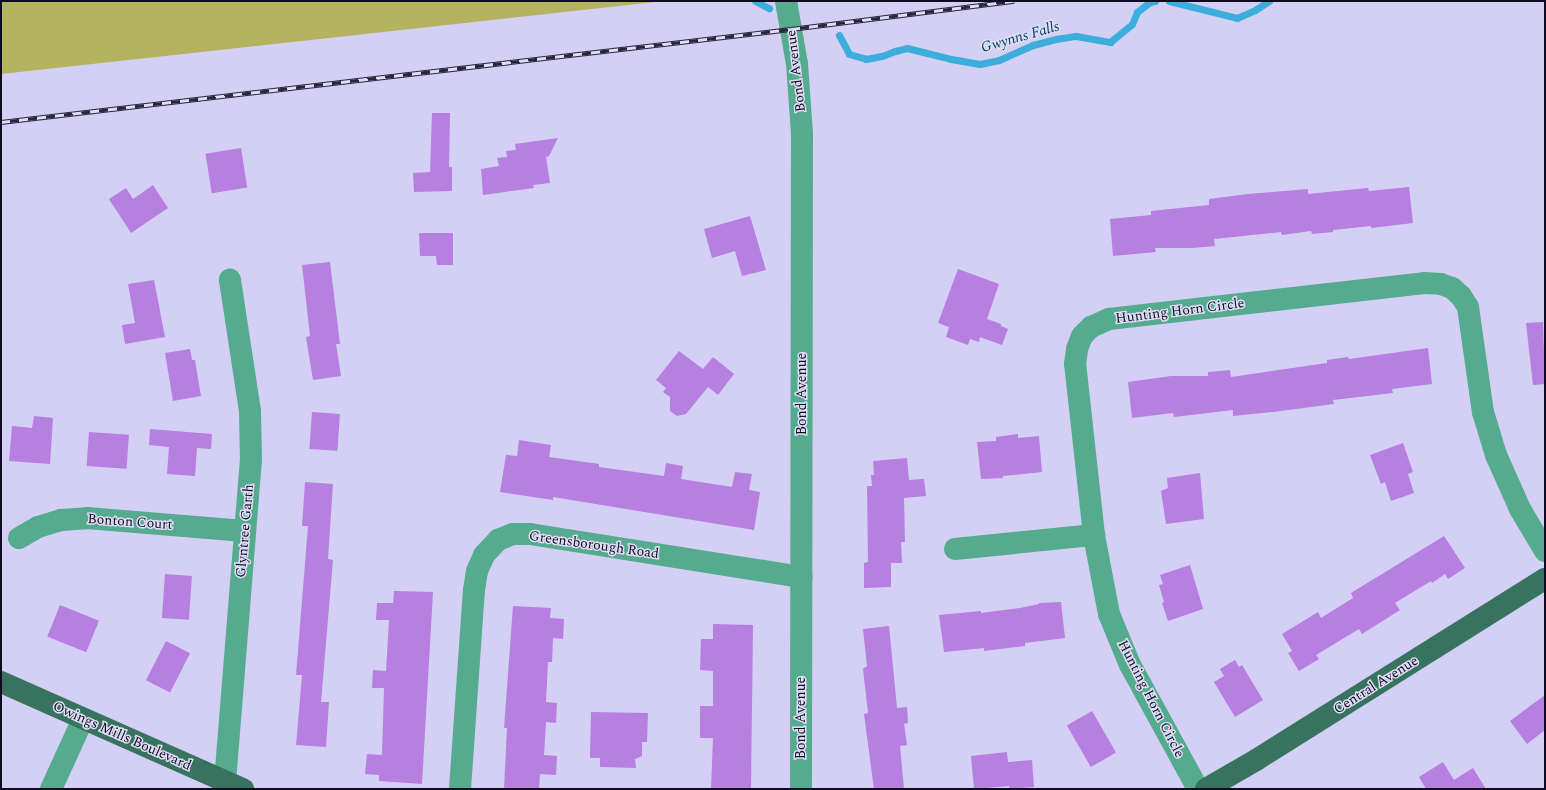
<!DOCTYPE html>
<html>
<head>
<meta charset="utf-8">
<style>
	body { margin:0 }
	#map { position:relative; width:1546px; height:790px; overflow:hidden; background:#d3cff5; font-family:Spectral,serif }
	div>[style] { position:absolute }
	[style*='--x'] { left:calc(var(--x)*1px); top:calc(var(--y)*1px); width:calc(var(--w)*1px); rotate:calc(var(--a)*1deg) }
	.green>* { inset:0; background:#b3b360 }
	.stream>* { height:7px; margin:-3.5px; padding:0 3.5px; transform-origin:3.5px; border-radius:3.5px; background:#3daedc }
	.building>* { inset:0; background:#b67fe0; transform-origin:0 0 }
	.minor>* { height:22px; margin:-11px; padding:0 11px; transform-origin:11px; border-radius:11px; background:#55ab8e }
	.major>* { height:22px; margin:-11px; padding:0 11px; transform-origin:11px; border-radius:11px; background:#37735e }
	.rail>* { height:4.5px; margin-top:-2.25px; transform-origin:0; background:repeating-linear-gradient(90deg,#e0def7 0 9px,#29253c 0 18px); box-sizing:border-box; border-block:1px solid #29253c }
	span { translate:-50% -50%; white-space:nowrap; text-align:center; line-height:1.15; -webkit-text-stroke:3px #e0def7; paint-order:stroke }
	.street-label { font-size:14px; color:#0f0b20 }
	.water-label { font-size:15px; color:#00425a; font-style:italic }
	.frame { position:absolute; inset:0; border:2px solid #0f0b20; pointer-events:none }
</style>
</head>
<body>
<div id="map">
	<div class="green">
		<i style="clip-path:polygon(1px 1px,664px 1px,1px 74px)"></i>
	</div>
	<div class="stream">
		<i style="--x:755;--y:1;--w:16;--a:27"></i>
		<i style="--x:1169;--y:1;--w:70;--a:14"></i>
		<i style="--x:1237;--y:18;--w:20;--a:-24"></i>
		<i style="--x:1255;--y:10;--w:17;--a:-33"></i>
		<i style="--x:839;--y:35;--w:21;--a:62"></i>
		<i style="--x:849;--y:54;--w:18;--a:16"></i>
		<i style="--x:866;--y:59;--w:16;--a:-11"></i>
		<i style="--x:882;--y:56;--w:14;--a:-21"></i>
		<i style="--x:895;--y:51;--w:12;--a:-14"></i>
		<i style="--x:907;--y:48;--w:45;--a:14"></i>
		<i style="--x:951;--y:59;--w:29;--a:10"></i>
		<i style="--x:980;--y:64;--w:19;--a:-12"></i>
		<i style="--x:999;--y:60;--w:37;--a:-24"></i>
		<i style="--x:1033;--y:45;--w:24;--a:-15"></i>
		<i style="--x:1056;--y:39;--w:20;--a:-9"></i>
		<i style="--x:1076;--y:36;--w:35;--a:10"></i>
		<i style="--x:1110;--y:42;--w:28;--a:-39"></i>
		<i style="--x:1132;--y:24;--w:13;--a:-67"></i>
		<i style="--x:1137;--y:12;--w:16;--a:-38"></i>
		<i style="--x:1150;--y:2;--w:5;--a:-11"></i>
	</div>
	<div class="building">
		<i style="clip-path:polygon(432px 113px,450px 113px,449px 167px,452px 167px,452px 191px,414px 192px,413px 173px,430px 172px)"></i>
		<i style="clip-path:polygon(558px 138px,549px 156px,546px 157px,550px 183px,533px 185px,534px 188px,483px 195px,481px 169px,499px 166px,497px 158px,507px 157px,506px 151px,516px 150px,515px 144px)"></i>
		<i style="left:241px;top:148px;width:40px;height:36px;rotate:81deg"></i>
		<i style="clip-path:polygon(153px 185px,168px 208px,131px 233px,109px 199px,126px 188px,133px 199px)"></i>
		<i style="clip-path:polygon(1409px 187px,1413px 223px,1371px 228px,1371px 226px,1333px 230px,1333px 232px,1312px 234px,1311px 231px,1282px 235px,1281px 232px,1214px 239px,1215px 246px,1193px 248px,1155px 248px,1156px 252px,1113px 256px,1110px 219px,1151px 215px,1151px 211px,1209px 205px,1209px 199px,1248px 194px,1308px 189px,1308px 194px,1368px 188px,1369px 191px)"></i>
		<i style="clip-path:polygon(750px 216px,766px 270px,742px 276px,735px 251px,712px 258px,704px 229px)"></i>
		<i style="clip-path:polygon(419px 233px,453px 233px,453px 265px,437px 265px,436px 256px,420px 256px)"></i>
		<i style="clip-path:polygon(330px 262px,340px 344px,336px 344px,341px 376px,313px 380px,306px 337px,310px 336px,302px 265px)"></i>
		<i style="clip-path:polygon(958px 269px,999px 284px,987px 319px,1001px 324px,1001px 326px,1008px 329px,1002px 345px,980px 337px,979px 342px,970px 339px,968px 345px,946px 337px,949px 327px,938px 323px)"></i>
		<i style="clip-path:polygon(154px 280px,165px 337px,125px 344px,122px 325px,135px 323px,128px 284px)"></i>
		<i style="clip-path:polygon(1543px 322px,1545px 384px,1533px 385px,1526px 323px)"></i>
		<i style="clip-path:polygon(1428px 348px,1432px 384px,1392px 389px,1393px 393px,1333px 400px,1334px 404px,1273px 412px,1233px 416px,1233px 410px,1174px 417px,1173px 413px,1132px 418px,1128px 382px,1171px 376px,1208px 376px,1208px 372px,1230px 370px,1231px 377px,1327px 363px,1327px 360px,1348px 357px,1349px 359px)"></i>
		<i style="clip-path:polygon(190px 349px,192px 360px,195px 360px,201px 396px,173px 401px,165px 353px)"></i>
		<i style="clip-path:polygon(679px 351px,703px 369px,713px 357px,734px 374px,718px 395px,708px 387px,686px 414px,677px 416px,670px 411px,670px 397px,663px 392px,666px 388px,656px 380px)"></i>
		<i style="left:312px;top:412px;width:28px;height:37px;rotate:4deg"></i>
		<i style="clip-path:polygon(34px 416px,53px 418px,50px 464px,9px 461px,12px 426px,32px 428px)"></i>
		<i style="clip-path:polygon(150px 429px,212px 434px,211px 449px,197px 448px,195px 476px,167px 474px,169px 447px,149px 445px)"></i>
		<i style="left:89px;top:432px;width:40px;height:34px;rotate:4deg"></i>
		<i style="clip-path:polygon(1018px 434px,1018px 438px,1039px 436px,1042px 472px,1003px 476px,1003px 478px,981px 479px,977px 442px,996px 441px,996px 437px)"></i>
		<i style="clip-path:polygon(519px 440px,551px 445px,549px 457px,599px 464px,599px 467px,664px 476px,666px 463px,683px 466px,681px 479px,732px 487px,735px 472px,752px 474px,749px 490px,760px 492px,754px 530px,553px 497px,553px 500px,500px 492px,506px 455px,517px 456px)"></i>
		<i style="clip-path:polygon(1403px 443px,1413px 472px,1408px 474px,1414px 493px,1391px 501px,1385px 482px,1381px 484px,1379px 479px,1370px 455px)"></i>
		<i style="clip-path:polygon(907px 458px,909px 480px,924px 479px,926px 496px,904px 498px,905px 542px,901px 542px,902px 563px,891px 563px,891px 587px,864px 588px,864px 563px,868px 562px,867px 486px,872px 486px,871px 475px,874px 475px,873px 461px)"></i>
		<i style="clip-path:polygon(1200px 473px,1204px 519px,1166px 524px,1161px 491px,1168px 488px,1167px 478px)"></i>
		<i style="clip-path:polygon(305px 482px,333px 484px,328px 559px,333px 560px,321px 702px,329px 702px,326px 747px,296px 745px,302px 675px,296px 675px,308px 526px,302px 526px)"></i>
		<i style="clip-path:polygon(1444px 536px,1465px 568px,1448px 579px,1445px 574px,1432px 583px,1431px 581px,1395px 603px,1400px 610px,1362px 634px,1359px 629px,1316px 655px,1319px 659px,1299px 671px,1288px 653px,1292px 651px,1282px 634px,1318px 612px,1321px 618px,1353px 598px,1351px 593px)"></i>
		<i style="clip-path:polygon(1190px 565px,1203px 609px,1168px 621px,1162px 603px,1164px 602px,1159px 585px,1163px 584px,1160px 575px)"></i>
		<i style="left:165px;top:574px;width:27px;height:44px;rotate:4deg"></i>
		<i style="clip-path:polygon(394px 591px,433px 592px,422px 784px,379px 781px,379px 775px,365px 774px,367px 754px,382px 755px,384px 688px,372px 688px,373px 670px,386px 671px,389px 620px,376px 620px,377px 603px,393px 603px)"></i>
		<i style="clip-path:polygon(1061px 602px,1065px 638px,1025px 643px,1025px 646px,984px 651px,984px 648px,944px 652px,939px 615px,981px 611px,981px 613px,1020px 608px,1039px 604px,1039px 603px)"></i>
		<i style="left:60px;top:605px;width:42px;height:34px;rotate:22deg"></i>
		<i style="clip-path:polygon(513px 606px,551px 608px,550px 618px,564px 619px,563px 639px,553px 638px,552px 662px,548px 662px,546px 702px,557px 703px,556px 723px,546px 722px,544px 755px,557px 756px,556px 775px,540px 774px,539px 789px,504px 789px,507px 728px,504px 728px)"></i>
		<i style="clip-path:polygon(713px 624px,753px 625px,751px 789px,711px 789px,713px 738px,700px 738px,700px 706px,713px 706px,713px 671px,700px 670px,701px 639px,713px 639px)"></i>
		<i style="clip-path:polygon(889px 626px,897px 708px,907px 707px,908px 723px,904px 724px,907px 745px,900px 746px,904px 789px,874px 789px,864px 714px,868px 713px,863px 669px,867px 666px,863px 629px)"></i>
		<i style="left:166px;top:641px;width:27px;height:44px;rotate:27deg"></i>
		<i style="clip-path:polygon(1235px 660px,1239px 667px,1242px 665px,1263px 700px,1235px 717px,1214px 682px,1224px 676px,1220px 669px)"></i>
		<i style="clip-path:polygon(1545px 695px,1545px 730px,1527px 744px,1510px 721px)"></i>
		<i style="left:1092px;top:711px;width:48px;height:29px;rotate:60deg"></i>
		<i style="clip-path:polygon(591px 712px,648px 713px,647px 742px,642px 742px,642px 756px,635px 759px,636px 768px,600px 767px,600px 758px,590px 758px)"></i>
		<i style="clip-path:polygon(1007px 752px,1008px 762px,1032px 760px,1034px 787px,1009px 789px,1009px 786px,974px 789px,971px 756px)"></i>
		<i style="clip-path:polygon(1443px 762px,1454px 780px,1473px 768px,1486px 789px,1426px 789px,1419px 777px)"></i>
	</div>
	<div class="minor">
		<i style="--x:786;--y:1;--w:64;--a:80.1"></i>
		<i style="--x:797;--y:64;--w:70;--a:85.9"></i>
		<i style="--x:802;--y:134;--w:655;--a:90.09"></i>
		<i style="--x:19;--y:538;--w:22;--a:-30"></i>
		<i style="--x:38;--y:527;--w:24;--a:-17"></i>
		<i style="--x:61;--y:520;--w:26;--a:-4"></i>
		<i style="--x:87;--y:518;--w:158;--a:4.7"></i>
		<i style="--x:955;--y:549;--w:140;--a:-5.8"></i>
		<i style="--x:225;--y:782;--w:323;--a:-85.4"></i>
		<i style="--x:251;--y:460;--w:49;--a:-91.2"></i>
		<i style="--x:250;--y:411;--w:133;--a:-98.7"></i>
		<i style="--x:51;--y:789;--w:77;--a:-65.4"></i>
		<i style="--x:460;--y:789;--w:199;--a:-86"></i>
		<i style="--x:474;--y:590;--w:19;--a:-81"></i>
		<i style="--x:477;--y:571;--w:17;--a:-66"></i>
		<i style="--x:484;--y:555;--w:21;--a:-47"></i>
		<i style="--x:498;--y:540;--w:16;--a:-22"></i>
		<i style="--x:513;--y:534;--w:17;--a:0"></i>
		<i style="--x:530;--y:534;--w:275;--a:9"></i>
		<i style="--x:1198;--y:789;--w:141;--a:-118.7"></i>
		<i style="--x:1130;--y:665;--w:55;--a:-112.4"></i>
		<i style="--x:1109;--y:614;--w:80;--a:-100.8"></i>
		<i style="--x:1094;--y:535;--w:172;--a:-96.3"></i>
		<i style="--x:1075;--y:364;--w:15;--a:-82"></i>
		<i style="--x:1077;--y:349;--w:14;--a:-69"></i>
		<i style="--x:1082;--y:336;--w:13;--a:-45"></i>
		<i style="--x:1091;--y:327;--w:20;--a:-24"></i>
		<i style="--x:1109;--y:319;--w:317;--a:-6.5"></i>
		<i style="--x:1424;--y:283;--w:17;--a:3"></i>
		<i style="--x:1441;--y:284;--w:12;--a:20"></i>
		<i style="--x:1452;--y:288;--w:12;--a:42"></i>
		<i style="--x:1461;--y:296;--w:13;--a:58"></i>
		<i style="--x:1468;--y:307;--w:106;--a:81.9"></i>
		<i style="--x:1483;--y:412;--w:45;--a:73.2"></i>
		<i style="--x:1496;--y:455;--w:59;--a:66"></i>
		<i style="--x:1520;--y:509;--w:49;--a:59.2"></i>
	</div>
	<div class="major">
		<i style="--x:1;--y:682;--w:265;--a:23.9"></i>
		<i style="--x:1206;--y:789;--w:58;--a:-30.1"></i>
		<i style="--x:1256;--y:760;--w:341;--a:-32.1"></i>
	</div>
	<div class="rail">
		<i style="--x:1;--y:122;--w:795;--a:-6.71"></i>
		<i style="--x:791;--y:29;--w:225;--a:-7.2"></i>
	</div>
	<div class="street-label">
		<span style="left:796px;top:71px;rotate:-97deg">Bond Avenue</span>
		<span style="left:1180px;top:311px;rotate:-7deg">Hunting Horn Circle</span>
		<span style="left:802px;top:394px;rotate:-90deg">Bond Avenue</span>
		<span style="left:130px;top:522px;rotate:4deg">Bonton Court</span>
		<span style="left:245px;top:531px;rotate:-85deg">Glyntree Garth</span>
		<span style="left:594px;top:545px;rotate:8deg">Greensborough Road</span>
		<span style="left:1376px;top:685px;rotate:-32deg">Central Avenue</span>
		<span style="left:1151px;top:699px;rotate:63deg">Hunting Horn Circle</span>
		<span style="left:801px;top:718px;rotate:-90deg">Bond Avenue</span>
		<span style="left:122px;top:736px;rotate:24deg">Owings Mills Boulevard</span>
	</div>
	<div class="water-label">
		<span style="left:1020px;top:37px;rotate:-16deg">Gwynns Falls</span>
	</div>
	<div class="frame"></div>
</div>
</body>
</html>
